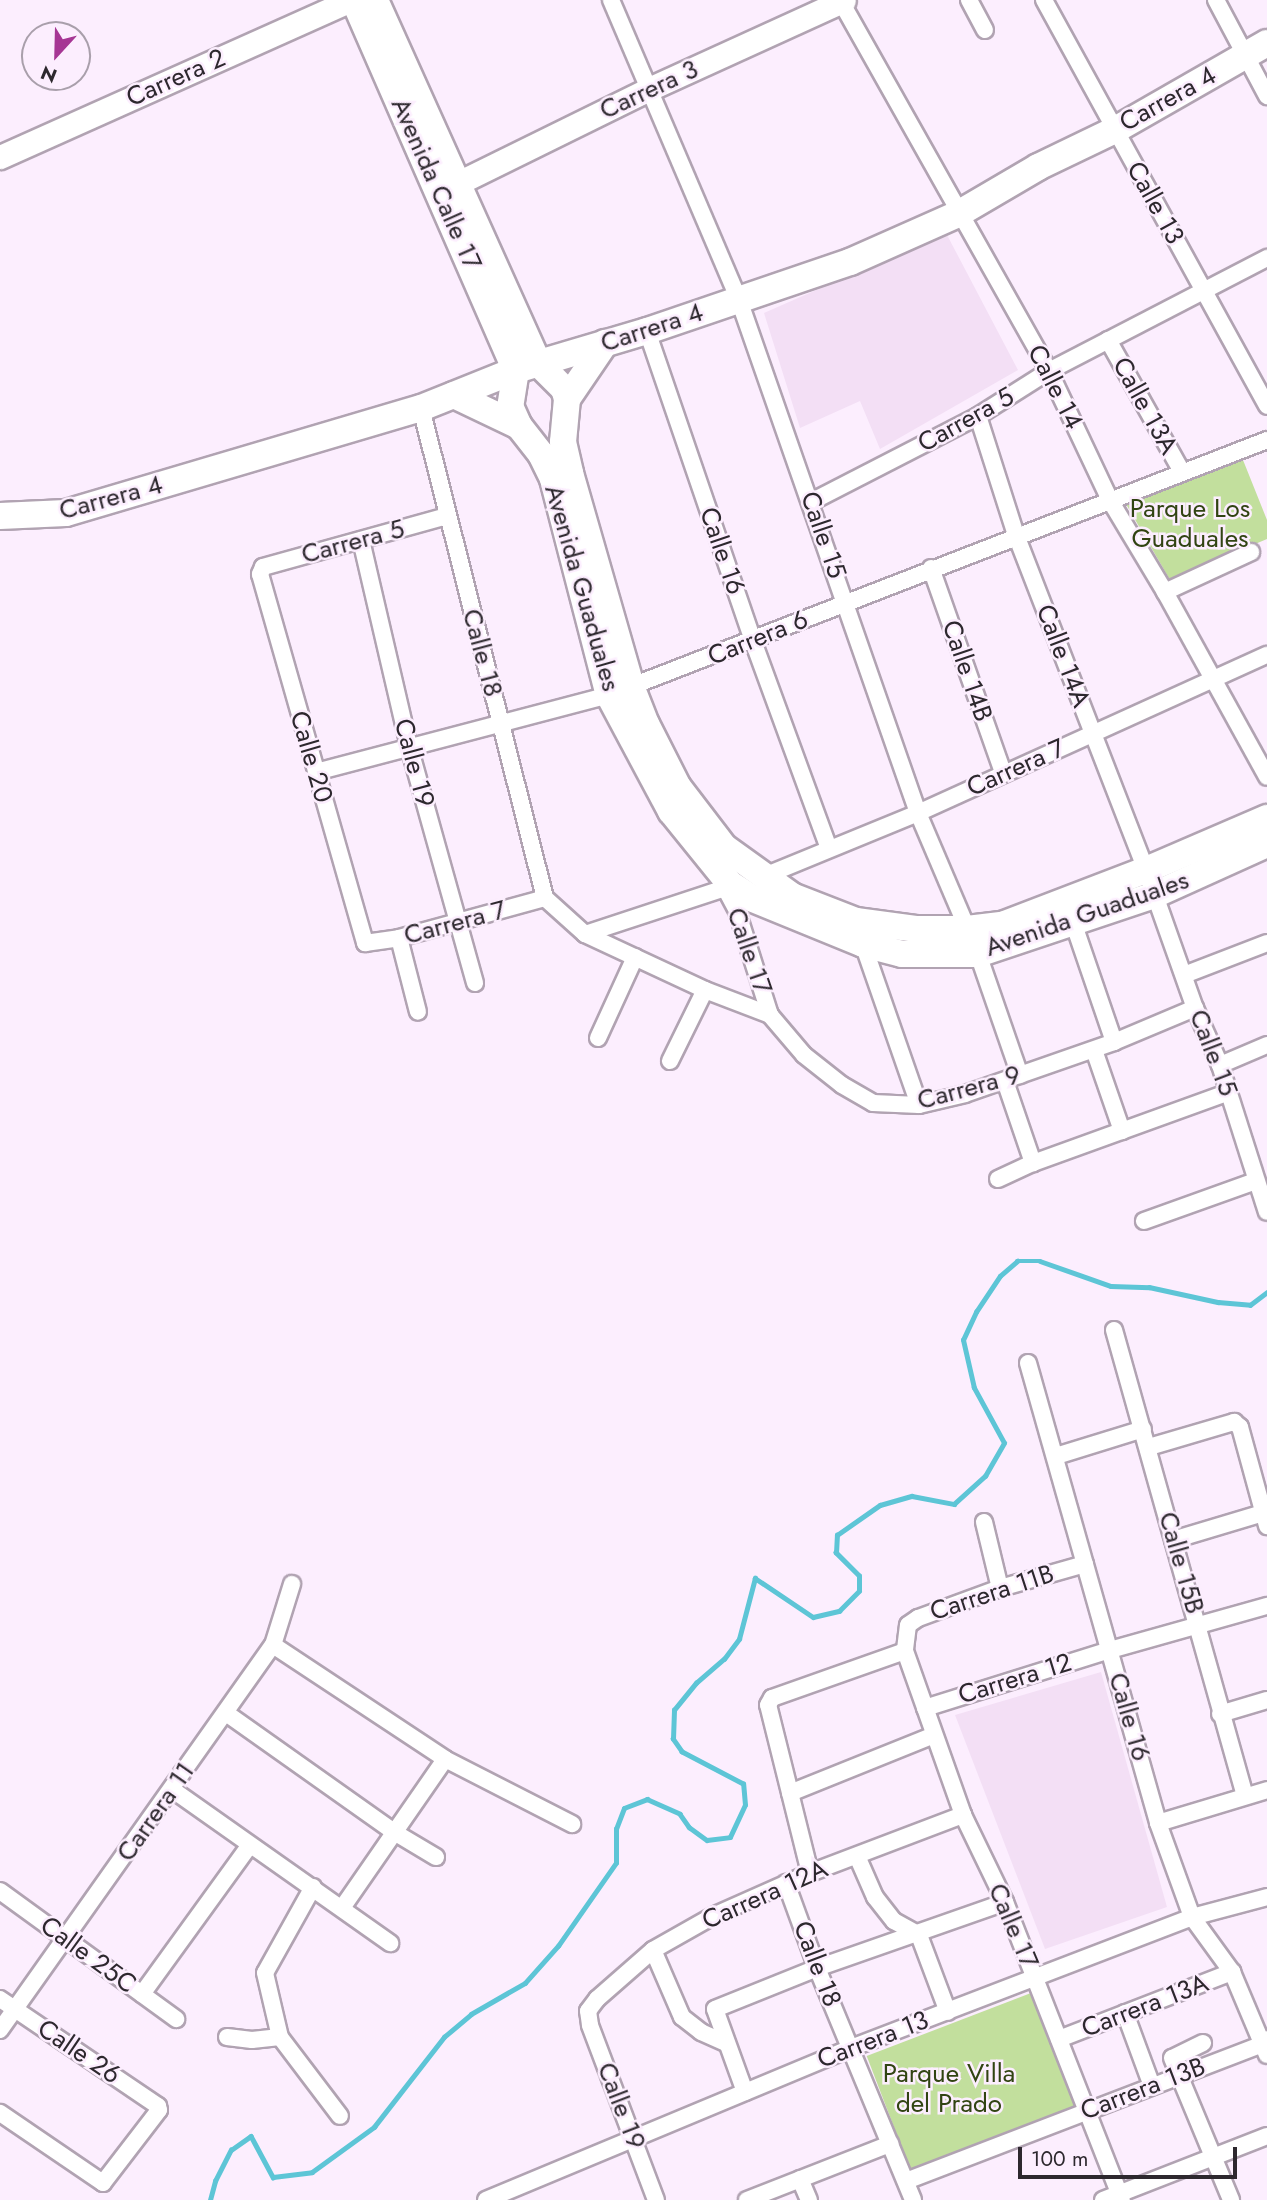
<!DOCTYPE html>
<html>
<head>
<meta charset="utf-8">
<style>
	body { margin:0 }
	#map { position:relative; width:1267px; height:2200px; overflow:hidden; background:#fceefe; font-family:Jost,sans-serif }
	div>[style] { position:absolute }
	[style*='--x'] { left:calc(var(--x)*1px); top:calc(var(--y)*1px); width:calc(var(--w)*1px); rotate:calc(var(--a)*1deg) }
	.built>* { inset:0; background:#f3dff5 }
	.green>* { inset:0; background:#c2df9d; transform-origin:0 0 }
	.stream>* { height:4.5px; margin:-2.25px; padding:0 2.25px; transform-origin:2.25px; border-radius:2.25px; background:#5dc5d6 }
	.roads { filter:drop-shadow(2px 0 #b1a3b2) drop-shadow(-2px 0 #b1a3b2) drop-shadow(0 2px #b1a3b2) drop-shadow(0 -2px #b1a3b2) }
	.street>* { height:16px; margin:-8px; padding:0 8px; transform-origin:8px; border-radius:8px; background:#fff }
	.secondary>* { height:23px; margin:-11.5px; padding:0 11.5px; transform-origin:11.5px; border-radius:11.5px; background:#fff }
	.primary>* { height:26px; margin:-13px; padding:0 13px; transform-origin:13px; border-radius:13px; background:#fff }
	span { translate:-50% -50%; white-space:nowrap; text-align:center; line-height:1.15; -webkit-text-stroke:5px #fceefe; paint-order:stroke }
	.street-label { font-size:26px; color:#2d282e }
	.park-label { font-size:26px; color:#314412 }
	.north { position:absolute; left:21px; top:21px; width:70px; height:70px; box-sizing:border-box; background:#fceefe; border:2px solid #a99fab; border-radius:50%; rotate:202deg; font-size:19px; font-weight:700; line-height:28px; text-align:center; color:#2d282e }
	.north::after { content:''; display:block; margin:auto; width:24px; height:32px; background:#a63694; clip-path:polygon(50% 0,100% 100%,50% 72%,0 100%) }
	.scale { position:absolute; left:1018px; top:2147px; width:219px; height:32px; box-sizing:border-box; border:4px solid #2d282e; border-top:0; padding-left:9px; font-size:21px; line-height:24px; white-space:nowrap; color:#2d282e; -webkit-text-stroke:5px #fceefe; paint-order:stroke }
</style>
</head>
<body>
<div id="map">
	<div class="built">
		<i style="clip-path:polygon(946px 233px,1018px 370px,880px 449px,860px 401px,800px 428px,764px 313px)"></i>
		<i style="clip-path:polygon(1101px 1672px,1167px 1907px,1045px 1949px,955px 1715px)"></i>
	</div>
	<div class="green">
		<i style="clip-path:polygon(1241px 455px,1267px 520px,1267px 539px,1170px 580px,1126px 504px)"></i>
		<i style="left:1031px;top:1993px;width:121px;height:176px;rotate:69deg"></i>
	</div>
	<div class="stream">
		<i style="--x:210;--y:2200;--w:20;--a:-75"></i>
		<i style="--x:215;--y:2181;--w:35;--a:-63"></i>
		<i style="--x:231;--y:2150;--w:24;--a:-35"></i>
		<i style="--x:251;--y:2136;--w:47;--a:61.8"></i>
		<i style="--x:273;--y:2177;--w:39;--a:-7"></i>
		<i style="--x:312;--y:2172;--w:77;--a:-36"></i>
		<i style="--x:374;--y:2127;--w:114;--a:-52.1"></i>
		<i style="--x:444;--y:2037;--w:35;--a:-40"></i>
		<i style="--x:471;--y:2014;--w:62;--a:-29.9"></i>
		<i style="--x:525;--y:1983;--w:50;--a:-48.3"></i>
		<i style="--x:558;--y:1946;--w:101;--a:-55.1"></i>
		<i style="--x:616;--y:1863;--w:34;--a:-90"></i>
		<i style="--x:616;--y:1829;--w:22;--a:-69"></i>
		<i style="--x:624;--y:1808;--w:25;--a:-21"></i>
		<i style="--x:647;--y:1799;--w:36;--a:24"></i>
		<i style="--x:680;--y:1814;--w:16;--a:55"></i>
		<i style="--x:689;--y:1827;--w:22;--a:36"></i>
		<i style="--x:707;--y:1840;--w:23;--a:-7"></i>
		<i style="--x:730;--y:1837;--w:35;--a:-65"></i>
		<i style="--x:745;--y:1805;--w:21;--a:-95"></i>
		<i style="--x:743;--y:1784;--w:69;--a:-152.3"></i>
		<i style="--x:682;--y:1752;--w:16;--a:-125"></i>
		<i style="--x:673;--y:1739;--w:29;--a:-88"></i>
		<i style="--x:674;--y:1710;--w:35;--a:-51"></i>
		<i style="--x:696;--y:1683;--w:37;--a:-41"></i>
		<i style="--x:724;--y:1659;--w:25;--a:-53"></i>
		<i style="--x:739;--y:1639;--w:63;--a:-75.3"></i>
		<i style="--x:755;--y:1578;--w:70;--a:33.9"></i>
		<i style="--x:813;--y:1617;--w:27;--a:-13"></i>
		<i style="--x:839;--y:1611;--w:28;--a:-45"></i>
		<i style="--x:859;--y:1591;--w:15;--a:-90"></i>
		<i style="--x:859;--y:1576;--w:33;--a:-135"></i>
		<i style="--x:836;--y:1553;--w:18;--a:-87"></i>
		<i style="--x:837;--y:1535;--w:52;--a:-34.9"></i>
		<i style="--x:880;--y:1505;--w:33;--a:-16"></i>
		<i style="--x:912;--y:1496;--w:43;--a:10.8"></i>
		<i style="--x:954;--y:1504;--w:42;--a:-42.1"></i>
		<i style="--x:985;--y:1476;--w:38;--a:-60"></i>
		<i style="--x:1004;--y:1443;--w:63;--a:-118.6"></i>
		<i style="--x:974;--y:1388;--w:49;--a:-102.9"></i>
		<i style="--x:963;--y:1340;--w:31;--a:-65"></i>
		<i style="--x:976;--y:1312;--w:43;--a:-56.3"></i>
		<i style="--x:1000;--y:1276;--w:23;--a:-41"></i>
		<i style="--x:1017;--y:1261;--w:23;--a:0"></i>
		<i style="--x:1040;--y:1261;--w:75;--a:19.4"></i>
		<i style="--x:1111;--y:1286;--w:38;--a:2"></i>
		<i style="--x:1149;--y:1287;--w:71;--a:12.3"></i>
		<i style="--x:1218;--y:1302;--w:32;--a:5"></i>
		<i style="--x:1250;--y:1305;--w:21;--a:-37"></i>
	</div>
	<div class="roads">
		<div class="street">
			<i style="--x:611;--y:0;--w:326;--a:66.9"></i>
			<i style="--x:739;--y:300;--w:543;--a:70.76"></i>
			<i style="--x:918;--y:813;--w:153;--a:66.9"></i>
			<i style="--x:978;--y:954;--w:128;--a:70.9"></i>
			<i style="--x:840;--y:0;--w:426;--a:60.6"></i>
			<i style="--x:1049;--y:371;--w:145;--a:64.7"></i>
			<i style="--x:1111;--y:502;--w:105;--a:59"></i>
			<i style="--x:1165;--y:592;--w:211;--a:61.1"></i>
			<i style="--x:969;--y:0;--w:34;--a:62"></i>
			<i style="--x:1044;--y:0;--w:463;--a:61.2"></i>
			<i style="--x:1216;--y:0;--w:109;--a:62"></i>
			<i style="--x:647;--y:331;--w:328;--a:71.1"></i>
			<i style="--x:753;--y:641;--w:221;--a:69.9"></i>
			<i style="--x:1108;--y:340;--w:151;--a:60.7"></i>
			<i style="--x:421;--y:408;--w:505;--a:75.8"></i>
			<i style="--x:978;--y:416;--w:125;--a:72.3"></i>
			<i style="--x:1016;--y:535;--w:359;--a:68.8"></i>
			<i style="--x:1146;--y:870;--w:146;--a:70.5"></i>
			<i style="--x:1195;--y:1008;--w:62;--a:66.3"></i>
			<i style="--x:1220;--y:1065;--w:154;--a:72.3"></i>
			<i style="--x:811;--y:502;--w:188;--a:-27.2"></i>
			<i style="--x:978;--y:416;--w:84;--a:-32.4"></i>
			<i style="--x:1049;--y:371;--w:246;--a:-27.4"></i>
			<i style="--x:447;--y:516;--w:191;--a:164.5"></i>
			<i style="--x:263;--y:567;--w:8;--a:113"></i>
			<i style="--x:260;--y:574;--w:384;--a:74.1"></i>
			<i style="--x:365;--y:943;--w:34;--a:-8"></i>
			<i style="--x:399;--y:938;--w:151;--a:-15.3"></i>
			<i style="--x:361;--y:540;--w:216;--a:76.9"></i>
			<i style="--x:410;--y:750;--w:242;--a:74.4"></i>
			<i style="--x:931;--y:568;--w:217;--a:70.6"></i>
			<i style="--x:1165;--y:592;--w:95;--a:-24.9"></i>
			<i style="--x:316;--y:772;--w:303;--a:-14.7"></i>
			<i style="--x:609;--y:695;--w:706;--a:-21.18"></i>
			<i style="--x:762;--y:877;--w:169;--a:-22.3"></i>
			<i style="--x:918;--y:813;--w:383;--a:-24.4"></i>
			<i style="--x:725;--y:888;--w:26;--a:62"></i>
			<i style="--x:737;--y:911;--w:109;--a:72.4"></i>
			<i style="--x:545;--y:898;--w:54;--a:42"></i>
			<i style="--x:585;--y:934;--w:132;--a:25"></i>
			<i style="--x:705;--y:990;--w:70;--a:21"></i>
			<i style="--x:770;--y:1015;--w:52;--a:49.6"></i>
			<i style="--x:804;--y:1055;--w:48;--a:38.3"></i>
			<i style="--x:842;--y:1085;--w:36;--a:30"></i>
			<i style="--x:873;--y:1103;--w:46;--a:2.5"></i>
			<i style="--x:919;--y:1105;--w:47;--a:-13.4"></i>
			<i style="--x:965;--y:1094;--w:158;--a:-19.2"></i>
			<i style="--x:1114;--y:1042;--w:88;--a:-22.8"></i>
			<i style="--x:1073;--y:922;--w:127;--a:71.1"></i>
			<i style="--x:585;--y:934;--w:147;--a:-18.2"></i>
			<i style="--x:725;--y:888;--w:6;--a:-39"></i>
			<i style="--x:399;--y:938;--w:76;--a:75.6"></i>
			<i style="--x:863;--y:944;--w:170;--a:70.8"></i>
			<i style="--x:1184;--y:975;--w:89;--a:-21.1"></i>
			<i style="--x:598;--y:1038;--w:89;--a:-65.4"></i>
			<i style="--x:1094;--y:1050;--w:86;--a:70.9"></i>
			<i style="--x:670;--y:1061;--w:79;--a:-63.8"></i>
			<i style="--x:1220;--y:1065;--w:51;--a:-23.1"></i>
			<i style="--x:1005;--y:1081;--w:87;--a:71.1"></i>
			<i style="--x:998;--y:1179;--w:38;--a:-25"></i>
			<i style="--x:1033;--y:1163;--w:208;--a:-19.9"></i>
			<i style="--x:1144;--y:1221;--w:119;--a:-19.7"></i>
			<i style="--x:1114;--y:1330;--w:484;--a:74.3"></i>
			<i style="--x:1028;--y:1363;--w:478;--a:74.2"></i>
			<i style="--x:1158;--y:1823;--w:100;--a:70.1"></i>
			<i style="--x:1192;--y:1917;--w:68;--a:54"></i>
			<i style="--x:1232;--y:1972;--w:90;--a:67.1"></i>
			<i style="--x:1149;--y:1447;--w:89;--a:-16.4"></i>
			<i style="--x:1234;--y:1422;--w:8;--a:40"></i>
			<i style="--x:1240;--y:1427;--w:103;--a:74.7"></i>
			<i style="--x:1056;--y:1456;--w:91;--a:-17.2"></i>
			<i style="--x:984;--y:1522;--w:68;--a:76.4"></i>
			<i style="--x:1173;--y:1540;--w:94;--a:-16.7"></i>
			<i style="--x:1085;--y:1564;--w:88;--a:164.2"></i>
			<i style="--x:1000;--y:1588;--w:87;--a:159.9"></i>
			<i style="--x:918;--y:1618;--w:12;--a:145"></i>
			<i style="--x:908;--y:1625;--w:26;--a:97"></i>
			<i style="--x:905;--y:1651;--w:174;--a:70.5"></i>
			<i style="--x:963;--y:1815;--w:97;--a:64.2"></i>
			<i style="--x:1005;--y:1902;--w:320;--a:68.6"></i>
			<i style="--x:273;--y:1645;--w:206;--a:33.5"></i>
			<i style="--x:445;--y:1759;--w:143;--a:27.1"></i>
			<i style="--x:925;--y:1708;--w:194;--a:-17.4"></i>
			<i style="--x:1110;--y:1650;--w:163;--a:-15.7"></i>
			<i style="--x:226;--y:1713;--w:206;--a:35.3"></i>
			<i style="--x:394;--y:1832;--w:49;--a:30.8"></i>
			<i style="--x:1220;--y:1714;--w:49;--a:-16.6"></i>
			<i style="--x:173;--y:1790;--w:266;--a:35.2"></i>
			<i style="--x:790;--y:1793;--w:155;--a:-21.9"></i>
			<i style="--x:1158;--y:1823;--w:114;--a:-16.8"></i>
			<i style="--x:857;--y:1856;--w:45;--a:66.3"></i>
			<i style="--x:875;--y:1897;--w:31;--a:52"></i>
			<i style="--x:894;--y:1921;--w:29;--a:29"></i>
			<i style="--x:919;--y:1935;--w:82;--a:69.4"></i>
			<i style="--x:810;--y:1873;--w:173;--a:-104"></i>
			<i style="--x:768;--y:1705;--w:8;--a:-60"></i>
			<i style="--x:772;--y:1698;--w:141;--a:-19.5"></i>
			<i style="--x:786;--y:1883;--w:90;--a:70"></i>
			<i style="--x:817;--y:1968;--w:251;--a:67.5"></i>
			<i style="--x:313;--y:1887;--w:98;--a:119.2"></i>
			<i style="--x:265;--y:1973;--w:66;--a:76.8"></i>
			<i style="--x:280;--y:2037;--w:99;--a:52.8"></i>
			<i style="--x:0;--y:1891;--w:218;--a:36"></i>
			<i style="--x:342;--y:1908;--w:181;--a:-55.3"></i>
			<i style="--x:653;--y:1950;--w:73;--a:66.6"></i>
			<i style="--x:682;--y:2017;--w:24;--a:38"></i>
			<i style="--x:701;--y:2032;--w:27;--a:24"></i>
			<i style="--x:142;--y:1994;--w:184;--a:-54.1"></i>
			<i style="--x:0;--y:1999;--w:191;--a:34.1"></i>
			<i style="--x:158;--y:2106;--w:4;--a:76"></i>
			<i style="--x:159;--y:2110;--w:92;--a:127.5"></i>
			<i style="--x:103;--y:2183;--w:125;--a:-145.8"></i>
			<i style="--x:1125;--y:2013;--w:78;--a:69.7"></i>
			<i style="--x:0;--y:2030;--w:472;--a:-54.7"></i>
			<i style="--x:273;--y:1645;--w:64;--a:-72.7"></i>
			<i style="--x:227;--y:2037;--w:25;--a:7"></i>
			<i style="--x:252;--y:2040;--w:28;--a:-6"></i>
			<i style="--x:1059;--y:2039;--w:186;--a:-21.2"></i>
			<i style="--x:1203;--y:2043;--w:34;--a:154"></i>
			<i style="--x:1172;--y:2058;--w:154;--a:67.4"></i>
			<i style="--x:745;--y:2092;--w:88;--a:-109.9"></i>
			<i style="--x:715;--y:2009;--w:110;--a:-21.9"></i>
			<i style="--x:817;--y:1968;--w:199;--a:-19.3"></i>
			<i style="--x:800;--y:2179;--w:23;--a:67"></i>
			<i style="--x:906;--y:2181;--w:382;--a:-21"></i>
			<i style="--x:1263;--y:2044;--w:6;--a:-51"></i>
			<i style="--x:486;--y:2200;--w:395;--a:-22.6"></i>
			<i style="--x:851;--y:2048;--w:365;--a:-21"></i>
			<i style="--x:1192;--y:1917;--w:78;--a:-14.9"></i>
			<i style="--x:656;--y:2200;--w:187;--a:-110.7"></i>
			<i style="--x:590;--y:2025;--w:14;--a:-98"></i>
			<i style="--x:588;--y:2011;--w:15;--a:-53"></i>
			<i style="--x:597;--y:1999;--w:74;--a:-41.2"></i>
			<i style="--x:653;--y:1950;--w:69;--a:-29.5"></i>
			<i style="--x:713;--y:1916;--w:106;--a:-23.9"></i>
			<i style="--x:810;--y:1873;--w:164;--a:-20.8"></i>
			<i style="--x:747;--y:2200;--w:154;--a:-21.4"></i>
			<i style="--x:1103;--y:2200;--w:176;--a:-21.3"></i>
		</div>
		<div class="secondary">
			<i style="--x:0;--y:157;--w:385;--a:-24.1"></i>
			<i style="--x:456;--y:184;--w:215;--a:-26.2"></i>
			<i style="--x:649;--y:89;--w:214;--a:-24.5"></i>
		</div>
		<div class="primary">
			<i style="--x:354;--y:0;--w:404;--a:66.4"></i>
			<i style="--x:375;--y:0;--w:398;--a:65.8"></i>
			<i style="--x:538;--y:363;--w:37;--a:45"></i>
			<i style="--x:564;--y:389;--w:10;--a:73"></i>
			<i style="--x:567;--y:399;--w:43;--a:95.3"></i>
			<i style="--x:563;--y:442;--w:32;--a:77"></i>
			<i style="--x:570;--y:473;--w:222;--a:74"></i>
			<i style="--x:631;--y:686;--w:41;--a:68.5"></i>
			<i style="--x:646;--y:724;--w:71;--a:63.1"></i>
			<i style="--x:678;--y:787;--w:76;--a:52.5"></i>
			<i style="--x:724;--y:847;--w:84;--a:35.8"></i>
			<i style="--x:792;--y:896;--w:69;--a:21.3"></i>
			<i style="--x:856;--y:921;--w:62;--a:7.5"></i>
			<i style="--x:917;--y:929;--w:50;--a:0"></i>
			<i style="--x:967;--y:929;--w:38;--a:-7"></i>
			<i style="--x:1005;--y:924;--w:151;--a:-21"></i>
			<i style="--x:1146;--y:870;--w:132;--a:-23.3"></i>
			<i style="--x:516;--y:370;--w:36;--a:99"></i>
			<i style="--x:510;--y:406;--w:22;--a:66"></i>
			<i style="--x:519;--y:426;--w:36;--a:52"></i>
			<i style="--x:541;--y:454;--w:28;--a:64"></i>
			<i style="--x:553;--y:479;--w:223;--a:75.5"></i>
			<i style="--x:609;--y:695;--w:132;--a:61.9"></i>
			<i style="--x:671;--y:811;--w:94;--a:51.1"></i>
			<i style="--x:730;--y:884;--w:27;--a:33"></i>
			<i style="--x:753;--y:899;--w:119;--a:22.2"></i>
			<i style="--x:863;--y:944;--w:40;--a:14.4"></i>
			<i style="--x:902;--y:954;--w:76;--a:0"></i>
			<i style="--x:978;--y:954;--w:186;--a:-18.5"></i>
			<i style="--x:1154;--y:895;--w:124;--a:-24.3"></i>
			<i style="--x:454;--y:395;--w:72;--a:25.5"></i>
			<i style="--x:567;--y:399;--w:68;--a:-55.8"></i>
			<i style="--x:0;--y:516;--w:66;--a:-2.6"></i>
			<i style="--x:66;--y:513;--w:370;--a:-16.5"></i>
			<i style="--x:421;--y:408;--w:102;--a:-21.8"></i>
			<i style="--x:516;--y:370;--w:137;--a:-16.6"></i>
			<i style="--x:647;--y:331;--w:214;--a:-18.8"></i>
			<i style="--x:850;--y:262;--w:118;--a:-24"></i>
			<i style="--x:958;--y:214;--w:93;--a:-30.4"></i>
			<i style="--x:1038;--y:167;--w:85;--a:-25.7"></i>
			<i style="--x:1115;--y:130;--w:175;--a:-29.8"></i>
		</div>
	</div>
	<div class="street-label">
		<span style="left:176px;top:78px;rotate:-24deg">Carrera 2</span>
		<span style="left:649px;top:90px;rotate:-25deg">Carrera 3</span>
		<span style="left:1168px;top:99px;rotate:-29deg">Carrera 4</span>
		<span style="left:436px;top:184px;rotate:66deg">Avenida Calle 17</span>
		<span style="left:1155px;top:203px;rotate:61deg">Calle 13</span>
		<span style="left:652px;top:328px;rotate:-18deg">Carrera 4</span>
		<span style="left:1055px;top:387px;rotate:63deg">Calle 14</span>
		<span style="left:1145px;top:406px;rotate:61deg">Calle 13A</span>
		<span style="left:966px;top:420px;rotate:-29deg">Carrera 5</span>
		<span style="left:111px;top:498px;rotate:-15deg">Carrera 4</span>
		<span style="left:823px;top:535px;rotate:71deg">Calle 15</span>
		<span style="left:353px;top:542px;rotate:-15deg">Carrera 5</span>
		<span style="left:722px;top:551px;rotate:71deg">Calle 16</span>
		<span style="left:582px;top:588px;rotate:74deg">Avenida Guaduales</span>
		<span style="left:758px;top:638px;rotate:-22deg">Carrera 6</span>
		<span style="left:482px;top:653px;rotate:75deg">Calle 18</span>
		<span style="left:1063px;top:656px;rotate:69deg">Calle 14A</span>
		<span style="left:967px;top:671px;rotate:71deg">Calle 14B</span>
		<span style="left:311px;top:757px;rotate:74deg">Calle 20</span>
		<span style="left:414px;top:763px;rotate:75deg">Calle 19</span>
		<span style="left:1016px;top:768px;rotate:-24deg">Carrera 7</span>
		<span style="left:1087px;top:914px;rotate:-19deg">Avenida Guaduales</span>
		<span style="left:455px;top:923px;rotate:-15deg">Carrera 7</span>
		<span style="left:749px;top:951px;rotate:71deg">Calle 17</span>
		<span style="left:1213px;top:1053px;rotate:69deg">Calle 15</span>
		<span style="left:969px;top:1088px;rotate:-15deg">Carrera 9</span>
		<span style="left:1181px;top:1563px;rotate:74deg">Calle 15B</span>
		<span style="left:992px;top:1593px;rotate:-18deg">Carrera 11B</span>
		<span style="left:1015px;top:1679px;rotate:-17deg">Carrera 12</span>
		<span style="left:1129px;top:1717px;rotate:74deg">Calle 16</span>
		<span style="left:156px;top:1812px;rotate:-55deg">Carrera 11</span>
		<span style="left:765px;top:1895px;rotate:-24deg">Carrera 12A</span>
		<span style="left:1013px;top:1926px;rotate:67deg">Calle 17</span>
		<span style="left:88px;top:1955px;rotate:36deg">Calle 25C</span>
		<span style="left:817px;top:1964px;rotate:69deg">Calle 18</span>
		<span style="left:1145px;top:2006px;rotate:-21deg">Carrera 13A</span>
		<span style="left:873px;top:2040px;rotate:-21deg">Carrera 13</span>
		<span style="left:79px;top:2052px;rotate:34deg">Calle 26</span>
		<span style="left:1143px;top:2089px;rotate:-21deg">Carrera 13B</span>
		<span style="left:621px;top:2106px;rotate:69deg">Calle 19</span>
	</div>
	<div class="park-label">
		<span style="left:1190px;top:524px">Parque Los<br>Guaduales</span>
		<span style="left:949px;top:2089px">Parque Villa<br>del Prado</span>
	</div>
	<div class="north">N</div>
	<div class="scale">100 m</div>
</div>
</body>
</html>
